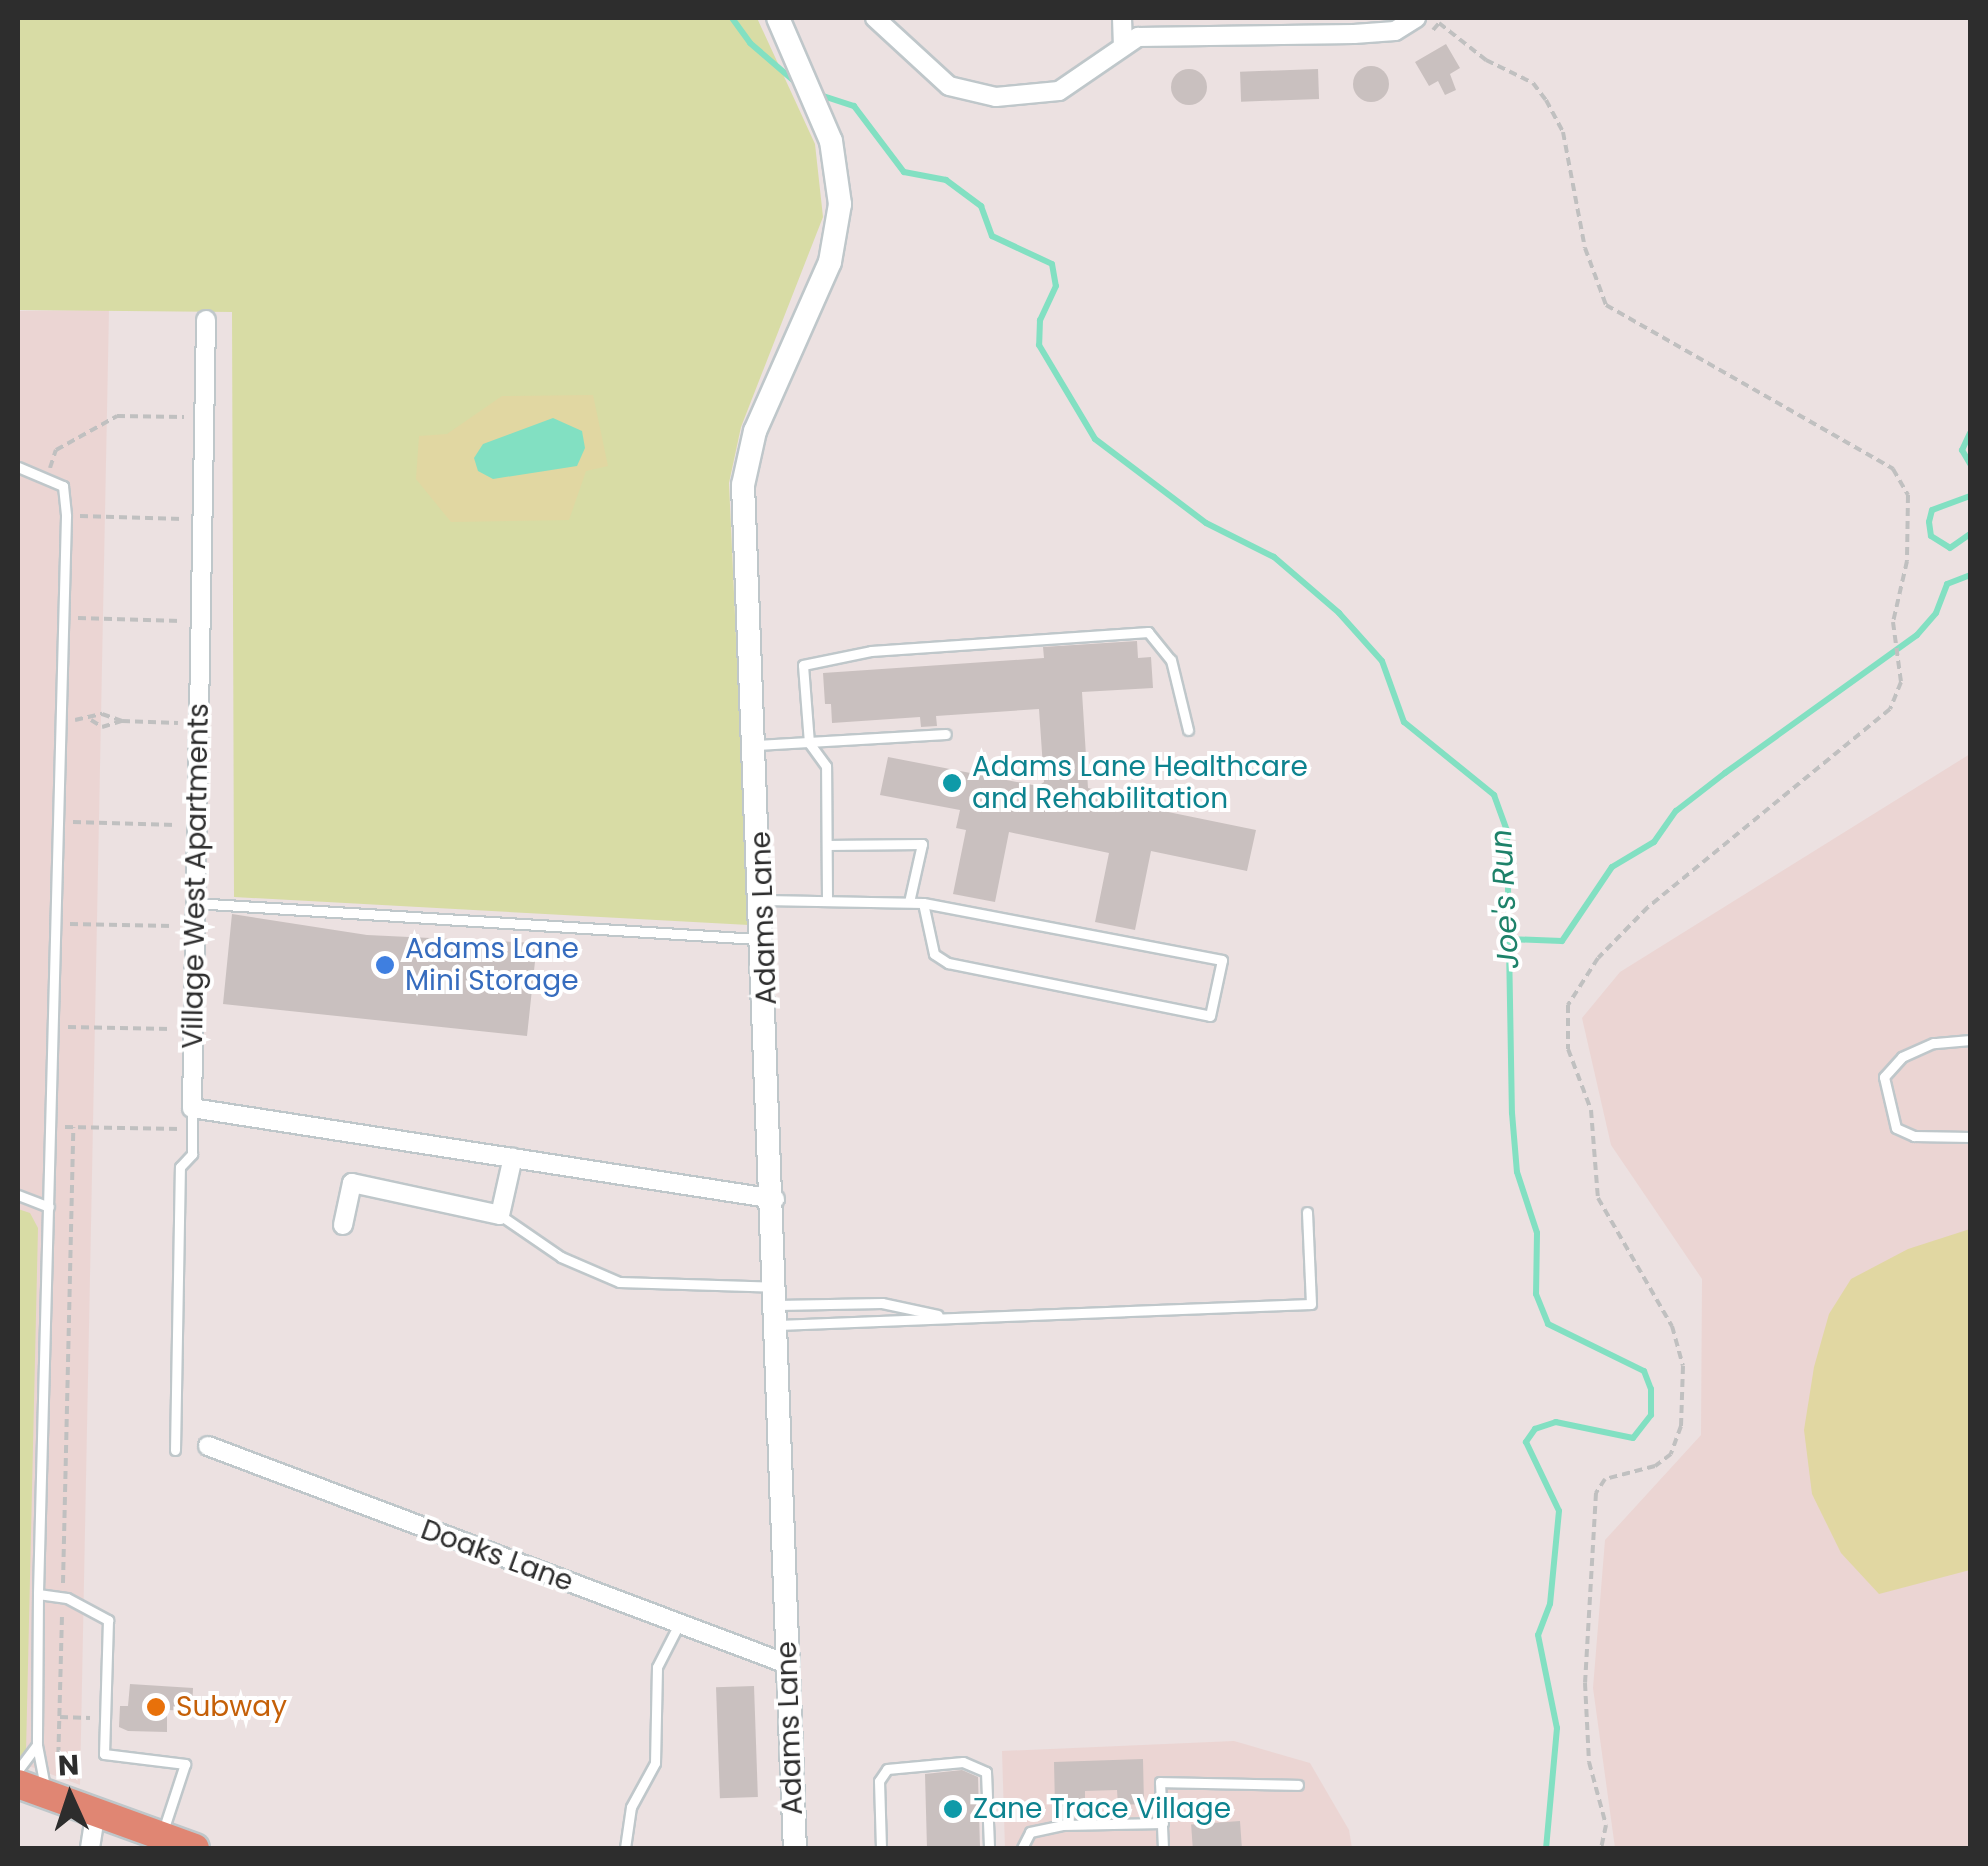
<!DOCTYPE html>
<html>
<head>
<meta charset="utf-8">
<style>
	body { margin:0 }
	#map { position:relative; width:1988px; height:1866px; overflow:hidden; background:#ece1e1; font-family:Poppins,sans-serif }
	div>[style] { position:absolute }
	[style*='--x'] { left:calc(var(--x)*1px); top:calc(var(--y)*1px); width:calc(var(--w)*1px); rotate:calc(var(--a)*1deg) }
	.education>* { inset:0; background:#ebd5d3 }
	.green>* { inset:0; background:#d8dca5 }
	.pitch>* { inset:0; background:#e1d7a2 }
	.water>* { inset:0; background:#82e0c2 }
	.stream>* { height:6px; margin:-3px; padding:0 3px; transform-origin:3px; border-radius:3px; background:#82e0c2 }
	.building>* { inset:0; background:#c9c0bf; transform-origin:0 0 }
	.round { border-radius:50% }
	.path>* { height:4px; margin-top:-2px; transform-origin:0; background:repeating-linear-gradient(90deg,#c0c0c0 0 8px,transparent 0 13px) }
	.roads { filter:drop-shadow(2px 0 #bfc7ca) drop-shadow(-2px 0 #bfc7ca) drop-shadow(0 2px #bfc7ca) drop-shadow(0 -2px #bfc7ca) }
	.service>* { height:9px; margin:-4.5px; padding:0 4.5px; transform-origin:4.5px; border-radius:4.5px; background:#fff }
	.minor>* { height:18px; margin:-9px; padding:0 9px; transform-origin:9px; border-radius:9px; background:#fff }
	.tertiary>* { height:22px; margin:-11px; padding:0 11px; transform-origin:11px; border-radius:11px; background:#fff }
	.primary>* { height:28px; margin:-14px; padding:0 14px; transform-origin:14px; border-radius:14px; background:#e08673 }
	.dots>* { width:28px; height:28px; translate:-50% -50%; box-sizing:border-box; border:5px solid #fff; border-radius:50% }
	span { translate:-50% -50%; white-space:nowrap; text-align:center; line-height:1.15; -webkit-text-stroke:8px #fff; paint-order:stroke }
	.culture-label { font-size:28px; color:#0d838f }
	.left { translate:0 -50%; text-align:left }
	.street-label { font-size:28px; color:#2d2d2d }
	.shop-label { font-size:28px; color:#366cbe }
	.food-label { font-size:28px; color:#c56008 }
	.water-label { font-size:30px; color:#1e826a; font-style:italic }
	.frame { position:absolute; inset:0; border:20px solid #2d2d2d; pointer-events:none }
	.north { position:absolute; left:20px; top:1746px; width:100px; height:100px; -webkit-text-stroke:8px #fff; paint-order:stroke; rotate:357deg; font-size:28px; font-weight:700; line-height:40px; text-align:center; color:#2d2d2d }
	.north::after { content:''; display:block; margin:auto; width:35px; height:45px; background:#2d2d2d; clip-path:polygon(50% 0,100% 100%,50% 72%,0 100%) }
</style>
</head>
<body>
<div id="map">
	<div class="education">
		<i style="clip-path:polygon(109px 310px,80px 1785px,18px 1762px,18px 311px)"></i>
		<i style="clip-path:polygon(1970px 754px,1970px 1848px,1615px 1848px,1593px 1688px,1605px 1540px,1701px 1435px,1702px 1279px,1611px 1145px,1582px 1018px,1620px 972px)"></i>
		<i style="clip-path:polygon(1234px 1741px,1310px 1763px,1349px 1830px,1352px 1848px,1005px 1848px,1002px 1751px)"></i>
	</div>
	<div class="green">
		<i style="clip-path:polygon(18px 18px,757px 18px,815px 144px,823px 217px,741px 427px,729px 483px,749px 925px,234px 897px,232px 312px,18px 310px)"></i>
		<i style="clip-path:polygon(18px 1209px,30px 1213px,38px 1228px,26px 1752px,18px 1761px)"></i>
	</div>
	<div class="pitch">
		<i style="clip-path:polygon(593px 395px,608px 466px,586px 471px,569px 520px,451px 522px,416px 479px,419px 436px,447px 434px,502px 396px)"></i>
		<i style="clip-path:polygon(1970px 1229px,1970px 1570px,1879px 1594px,1841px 1553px,1812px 1494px,1804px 1430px,1814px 1367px,1829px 1314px,1851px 1279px,1908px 1249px)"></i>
	</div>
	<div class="water">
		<i style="clip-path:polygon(553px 418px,582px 431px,585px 448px,577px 466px,493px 479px,478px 471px,474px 458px,483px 444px)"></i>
	</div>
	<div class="stream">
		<i style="--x:732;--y:18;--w:31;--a:54"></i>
		<i style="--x:750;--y:43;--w:67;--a:40.8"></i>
		<i style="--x:817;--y:94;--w:39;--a:18"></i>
		<i style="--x:854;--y:106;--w:83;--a:52.9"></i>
		<i style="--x:904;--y:172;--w:43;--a:10.8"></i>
		<i style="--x:946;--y:180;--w:44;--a:36.6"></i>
		<i style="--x:981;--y:206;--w:32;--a:70"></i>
		<i style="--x:992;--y:236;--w:66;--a:25"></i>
		<i style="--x:1052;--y:264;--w:22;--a:80"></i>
		<i style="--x:1056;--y:286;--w:38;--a:115"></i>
		<i style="--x:1040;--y:320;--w:25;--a:92"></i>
		<i style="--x:1039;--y:345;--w:109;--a:59.2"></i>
		<i style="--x:1095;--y:439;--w:139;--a:37.1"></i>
		<i style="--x:1206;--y:523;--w:76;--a:26.6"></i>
		<i style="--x:1274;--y:557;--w:86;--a:40.7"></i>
		<i style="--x:1339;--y:613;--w:64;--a:48.1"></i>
		<i style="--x:1382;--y:661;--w:65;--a:70.2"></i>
		<i style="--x:1404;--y:722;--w:116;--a:39"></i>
		<i style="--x:1494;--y:795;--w:37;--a:70"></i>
		<i style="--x:1507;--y:830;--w:283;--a:89"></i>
		<i style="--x:1512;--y:1113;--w:59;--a:85.2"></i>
		<i style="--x:1517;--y:1172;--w:64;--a:71.8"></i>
		<i style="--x:1537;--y:1233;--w:61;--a:90.9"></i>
		<i style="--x:1536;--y:1294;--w:32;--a:68"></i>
		<i style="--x:1548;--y:1324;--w:107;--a:26.1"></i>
		<i style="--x:1644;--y:1371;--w:19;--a:69"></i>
		<i style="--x:1651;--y:1389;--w:26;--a:90"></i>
		<i style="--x:1651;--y:1415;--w:29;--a:128"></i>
		<i style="--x:1633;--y:1438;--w:79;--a:-168.3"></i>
		<i style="--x:1556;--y:1422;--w:22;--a:162"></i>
		<i style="--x:1535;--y:1429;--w:16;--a:125"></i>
		<i style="--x:1526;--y:1442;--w:76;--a:64.4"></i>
		<i style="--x:1559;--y:1511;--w:93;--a:95.5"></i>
		<i style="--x:1550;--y:1604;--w:33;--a:111"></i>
		<i style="--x:1538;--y:1635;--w:95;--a:78.5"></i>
		<i style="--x:1557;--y:1728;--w:121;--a:95.2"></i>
		<i style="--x:1970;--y:433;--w:19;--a:115"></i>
		<i style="--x:1962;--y:450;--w:16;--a:60"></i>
		<i style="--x:1970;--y:496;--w:40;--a:159.8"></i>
		<i style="--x:1932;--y:510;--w:12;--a:104"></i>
		<i style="--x:1929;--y:522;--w:14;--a:82"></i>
		<i style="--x:1931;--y:536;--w:22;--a:32"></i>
		<i style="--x:1950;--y:548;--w:24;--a:-35"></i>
		<i style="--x:1508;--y:939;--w:54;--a:2.1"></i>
		<i style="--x:1562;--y:941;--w:89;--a:-56"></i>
		<i style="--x:1612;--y:867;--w:49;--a:-30.8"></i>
		<i style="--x:1654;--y:842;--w:38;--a:-55"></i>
		<i style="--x:1676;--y:811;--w:62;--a:-37.8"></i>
		<i style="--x:1725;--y:773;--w:236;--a:-35.7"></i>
		<i style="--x:1917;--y:635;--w:29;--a:-49"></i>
		<i style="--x:1936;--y:613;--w:31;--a:-69"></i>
		<i style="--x:1947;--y:584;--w:25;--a:-21"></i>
	</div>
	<div class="building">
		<i style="clip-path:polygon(1446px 44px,1460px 68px,1450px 74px,1456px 90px,1445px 95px,1438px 81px,1429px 86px,1415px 62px)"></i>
		<i class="round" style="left:1353px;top:66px;width:36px;height:36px"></i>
		<i style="left:1318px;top:69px;width:30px;height:78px;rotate:88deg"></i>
		<i class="round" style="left:1171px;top:69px;width:36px;height:36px"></i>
		<i style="clip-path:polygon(1137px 641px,1138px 658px,1151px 657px,1153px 688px,1082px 692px,1088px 788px,1096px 790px,1095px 797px,1256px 830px,1247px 871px,1151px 851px,1135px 930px,1095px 922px,1109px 853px,1009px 832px,995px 902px,953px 894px,966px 830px,956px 828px,960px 810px,880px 795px,888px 757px,1038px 786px,1044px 782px,1039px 709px,936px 716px,937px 726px,921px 727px,920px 717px,832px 723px,831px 704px,825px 704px,823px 673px,1044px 658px,1043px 647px)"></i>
		<i style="clip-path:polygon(232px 914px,367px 935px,537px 943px,527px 1036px,223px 1004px)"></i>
		<i style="clip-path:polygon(130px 1684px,193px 1688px,192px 1711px,167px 1710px,167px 1732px,128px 1731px,119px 1727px,120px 1706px,128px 1706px)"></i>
		<i style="left:754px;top:1686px;width:111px;height:38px;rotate:88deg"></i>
		<i style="clip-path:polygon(1143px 1759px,1144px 1804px,1118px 1805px,1117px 1790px,1085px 1791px,1085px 1805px,1055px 1807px,1054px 1762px)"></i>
		<i style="clip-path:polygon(962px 1770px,978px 1777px,980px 1848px,927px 1848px,925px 1774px)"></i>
		<i style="left:1240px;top:1821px;width:27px;height:49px;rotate:86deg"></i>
	</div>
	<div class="path">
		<i style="--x:1433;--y:30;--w:9;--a:-49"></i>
		<i style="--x:1439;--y:23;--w:60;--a:38.2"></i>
		<i style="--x:1486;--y:60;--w:52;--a:26.1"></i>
		<i style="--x:1533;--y:83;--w:21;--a:53"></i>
		<i style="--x:1546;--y:100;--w:36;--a:62"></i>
		<i style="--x:1563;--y:132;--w:118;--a:79.3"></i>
		<i style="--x:1585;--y:248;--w:61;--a:69.8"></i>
		<i style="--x:1606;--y:305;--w:331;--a:29.7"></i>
		<i style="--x:1893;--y:469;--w:30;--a:60"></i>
		<i style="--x:1908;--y:495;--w:66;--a:90.9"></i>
		<i style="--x:1907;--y:561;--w:63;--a:102.9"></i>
		<i style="--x:1893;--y:622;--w:61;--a:82.4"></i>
		<i style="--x:1901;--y:682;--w:29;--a:112"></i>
		<i style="--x:1890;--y:709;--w:313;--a:140.7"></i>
		<i style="--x:1648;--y:907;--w:71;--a:134.4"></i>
		<i style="--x:1598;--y:958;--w:56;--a:122.6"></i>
		<i style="--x:1568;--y:1005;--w:44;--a:90"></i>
		<i style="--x:1568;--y:1049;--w:65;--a:69.3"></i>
		<i style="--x:1591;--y:1110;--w:88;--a:85.5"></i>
		<i style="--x:1598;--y:1198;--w:148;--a:60"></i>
		<i style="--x:1672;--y:1326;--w:41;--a:74.6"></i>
		<i style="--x:1683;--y:1366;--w:60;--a:91.9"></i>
		<i style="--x:1681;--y:1426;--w:30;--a:110"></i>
		<i style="--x:1671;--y:1454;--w:20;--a:143"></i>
		<i style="--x:1655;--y:1466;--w:52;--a:165.4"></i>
		<i style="--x:1605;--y:1479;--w:17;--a:123"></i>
		<i style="--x:1596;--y:1493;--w:190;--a:93.3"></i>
		<i style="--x:1585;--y:1683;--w:79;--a:87.1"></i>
		<i style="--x:1589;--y:1762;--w:65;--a:74.9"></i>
		<i style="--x:1606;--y:1825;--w:24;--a:102"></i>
		<i style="--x:50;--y:468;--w:19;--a:-72"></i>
		<i style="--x:56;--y:450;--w:70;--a:-29.1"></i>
		<i style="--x:117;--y:416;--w:67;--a:0.9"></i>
		<i style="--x:80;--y:516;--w:103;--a:1.7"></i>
		<i style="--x:78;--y:618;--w:103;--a:1.7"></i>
		<i style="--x:75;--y:720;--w:28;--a:-13"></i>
		<i style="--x:102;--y:714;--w:21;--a:19"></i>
		<i style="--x:122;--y:721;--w:56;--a:2"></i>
		<i style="--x:91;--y:720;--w:13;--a:32"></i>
		<i style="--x:102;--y:727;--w:21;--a:-17"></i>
		<i style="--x:73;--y:822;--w:103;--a:1.7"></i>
		<i style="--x:70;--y:924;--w:103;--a:1.1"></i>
		<i style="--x:68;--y:1027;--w:103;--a:1.1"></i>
		<i style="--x:65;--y:1127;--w:116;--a:1"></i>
		<i style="--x:63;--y:1583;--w:456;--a:-88.7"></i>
		<i style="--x:60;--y:1717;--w:30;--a:2"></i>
		<i style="--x:58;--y:1768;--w:156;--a:-88.5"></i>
	</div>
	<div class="roads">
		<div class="service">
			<i style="--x:18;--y:467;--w:49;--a:22.9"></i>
			<i style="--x:63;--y:486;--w:30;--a:84"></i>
			<i style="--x:66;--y:516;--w:1078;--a:91.49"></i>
			<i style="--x:38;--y:1594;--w:151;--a:90.4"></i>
			<i style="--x:37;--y:1745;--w:43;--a:79.2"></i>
			<i style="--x:757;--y:745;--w:189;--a:-3.3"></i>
			<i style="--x:827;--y:845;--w:95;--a:-0.6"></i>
			<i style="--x:922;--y:844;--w:59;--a:102.6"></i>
			<i style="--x:827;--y:899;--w:133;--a:-90.4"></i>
			<i style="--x:826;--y:766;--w:29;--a:-126"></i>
			<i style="--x:809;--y:743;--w:78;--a:-94.4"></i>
			<i style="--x:803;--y:665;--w:69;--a:-11.6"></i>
			<i style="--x:871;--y:651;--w:278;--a:-3.9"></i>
			<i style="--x:1148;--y:632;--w:36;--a:51"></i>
			<i style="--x:1171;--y:660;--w:72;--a:76.3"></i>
			<i style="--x:764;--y:900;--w:159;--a:1.1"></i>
			<i style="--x:923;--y:903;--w:52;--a:77.8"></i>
			<i style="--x:934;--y:954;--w:17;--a:33"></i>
			<i style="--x:948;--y:963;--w:267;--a:11.4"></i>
			<i style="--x:1210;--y:1016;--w:57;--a:-77.9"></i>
			<i style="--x:1222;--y:960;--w:304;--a:-169.2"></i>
			<i style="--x:194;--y:903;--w:564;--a:3.66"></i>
			<i style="--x:1970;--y:1040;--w:37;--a:175"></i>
			<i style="--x:1933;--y:1043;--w:34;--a:156"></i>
			<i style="--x:1902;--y:1057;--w:27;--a:132"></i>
			<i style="--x:1884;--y:1077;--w:52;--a:76.8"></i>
			<i style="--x:1896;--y:1128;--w:20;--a:24"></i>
			<i style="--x:1914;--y:1136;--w:56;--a:1"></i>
			<i style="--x:18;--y:1195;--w:33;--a:21"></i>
			<i style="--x:500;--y:1215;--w:74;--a:34.5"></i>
			<i style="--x:561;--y:1257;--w:63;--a:23.3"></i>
			<i style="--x:619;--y:1282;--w:155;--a:1.8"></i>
			<i style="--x:777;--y:1305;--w:105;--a:-1.1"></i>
			<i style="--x:882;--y:1303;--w:57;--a:12.1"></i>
			<i style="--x:778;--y:1325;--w:533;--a:-2.26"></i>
			<i style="--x:1311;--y:1304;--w:92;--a:-92.5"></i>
			<i style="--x:175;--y:1450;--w:283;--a:-89"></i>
			<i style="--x:180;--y:1167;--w:18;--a:-47"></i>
			<i style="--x:192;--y:1154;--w:46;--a:-90"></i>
			<i style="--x:38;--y:1594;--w:29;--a:8"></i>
			<i style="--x:67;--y:1598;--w:47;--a:28.2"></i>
			<i style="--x:108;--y:1620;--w:134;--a:91.7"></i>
			<i style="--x:104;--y:1754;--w:82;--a:7"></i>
			<i style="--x:185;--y:1764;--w:74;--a:108.2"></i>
			<i style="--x:18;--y:1770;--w:31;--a:-53"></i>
			<i style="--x:625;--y:1848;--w:41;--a:-81.7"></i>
			<i style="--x:631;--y:1807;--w:50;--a:-61.4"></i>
			<i style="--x:655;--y:1763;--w:96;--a:-88.8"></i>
			<i style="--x:657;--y:1667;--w:48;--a:-62.9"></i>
			<i style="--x:881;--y:1848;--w:67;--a:-91.7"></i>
			<i style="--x:879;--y:1781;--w:14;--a:-56"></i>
			<i style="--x:887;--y:1769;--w:76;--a:-5.3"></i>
			<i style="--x:963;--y:1762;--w:25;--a:23"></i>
			<i style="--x:986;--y:1772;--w:76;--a:87.7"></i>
			<i style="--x:1022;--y:1848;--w:18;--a:-63"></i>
			<i style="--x:1030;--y:1832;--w:33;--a:-12"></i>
			<i style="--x:1062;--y:1825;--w:101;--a:-1.1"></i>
			<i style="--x:1163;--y:1848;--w:66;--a:-92.6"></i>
			<i style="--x:1160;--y:1782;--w:138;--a:1.2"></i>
		</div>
		<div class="minor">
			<i style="--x:875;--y:18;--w:100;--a:42.6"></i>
			<i style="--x:949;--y:86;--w:48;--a:13.2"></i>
			<i style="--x:996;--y:97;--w:63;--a:-5.4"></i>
			<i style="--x:1059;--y:91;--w:96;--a:-34.4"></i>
			<i style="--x:1138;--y:37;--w:216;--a:-0.8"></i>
			<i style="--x:1354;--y:34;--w:41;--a:-4.2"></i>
			<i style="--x:1395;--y:31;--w:25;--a:-32"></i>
			<i style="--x:1122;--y:18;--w:25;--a:88"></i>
			<i style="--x:206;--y:320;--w:788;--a:91.02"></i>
			<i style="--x:192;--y:1108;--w:590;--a:8.87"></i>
			<i style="--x:343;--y:1225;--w:43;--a:-77.9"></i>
			<i style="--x:352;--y:1183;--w:151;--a:12.2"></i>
			<i style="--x:500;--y:1215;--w:59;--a:-77.4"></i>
			<i style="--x:208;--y:1446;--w:619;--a:20.63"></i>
			<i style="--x:90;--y:1848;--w:36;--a:-81"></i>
		</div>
		<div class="tertiary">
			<i style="--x:778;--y:18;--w:134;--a:66.7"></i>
			<i style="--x:831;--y:141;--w:64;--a:81.9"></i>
			<i style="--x:840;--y:204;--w:59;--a:99.8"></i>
			<i style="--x:830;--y:262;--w:185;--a:113.9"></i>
			<i style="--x:755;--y:431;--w:55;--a:102.5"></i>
			<i style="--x:743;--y:485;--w:1364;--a:87.82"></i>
		</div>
		<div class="primary">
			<i style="--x:18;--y:1784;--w:188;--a:19.9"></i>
		</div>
	</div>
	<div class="dots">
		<i style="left:952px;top:783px;background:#0f9aa8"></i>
		<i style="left:385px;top:965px;background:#3f7fe0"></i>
		<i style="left:156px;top:1707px;background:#e8710a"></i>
		<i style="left:953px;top:1809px;background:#0f9aa8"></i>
	</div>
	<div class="culture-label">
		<span class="left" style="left:972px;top:783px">Adams Lane Healthcare<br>and Rehabilitation</span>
		<span class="left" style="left:973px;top:1809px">Zane Trace Village</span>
	</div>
	<div class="street-label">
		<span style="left:196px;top:876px;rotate:-89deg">Village West Apartments</span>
		<span style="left:764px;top:918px;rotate:-92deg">Adams Lane</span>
		<span style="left:497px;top:1556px;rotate:20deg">Doaks Lane</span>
		<span style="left:790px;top:1728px;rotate:-92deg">Adams Lane</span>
	</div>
	<div class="shop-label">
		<span class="left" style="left:405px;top:965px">Adams Lane<br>Mini Storage</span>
	</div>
	<div class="food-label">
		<span class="left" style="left:176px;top:1707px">Subway</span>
	</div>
	<div class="water-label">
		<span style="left:1505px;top:899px;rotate:-93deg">Joe's Run</span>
	</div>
	<div class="frame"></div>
	<div class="north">N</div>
</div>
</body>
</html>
